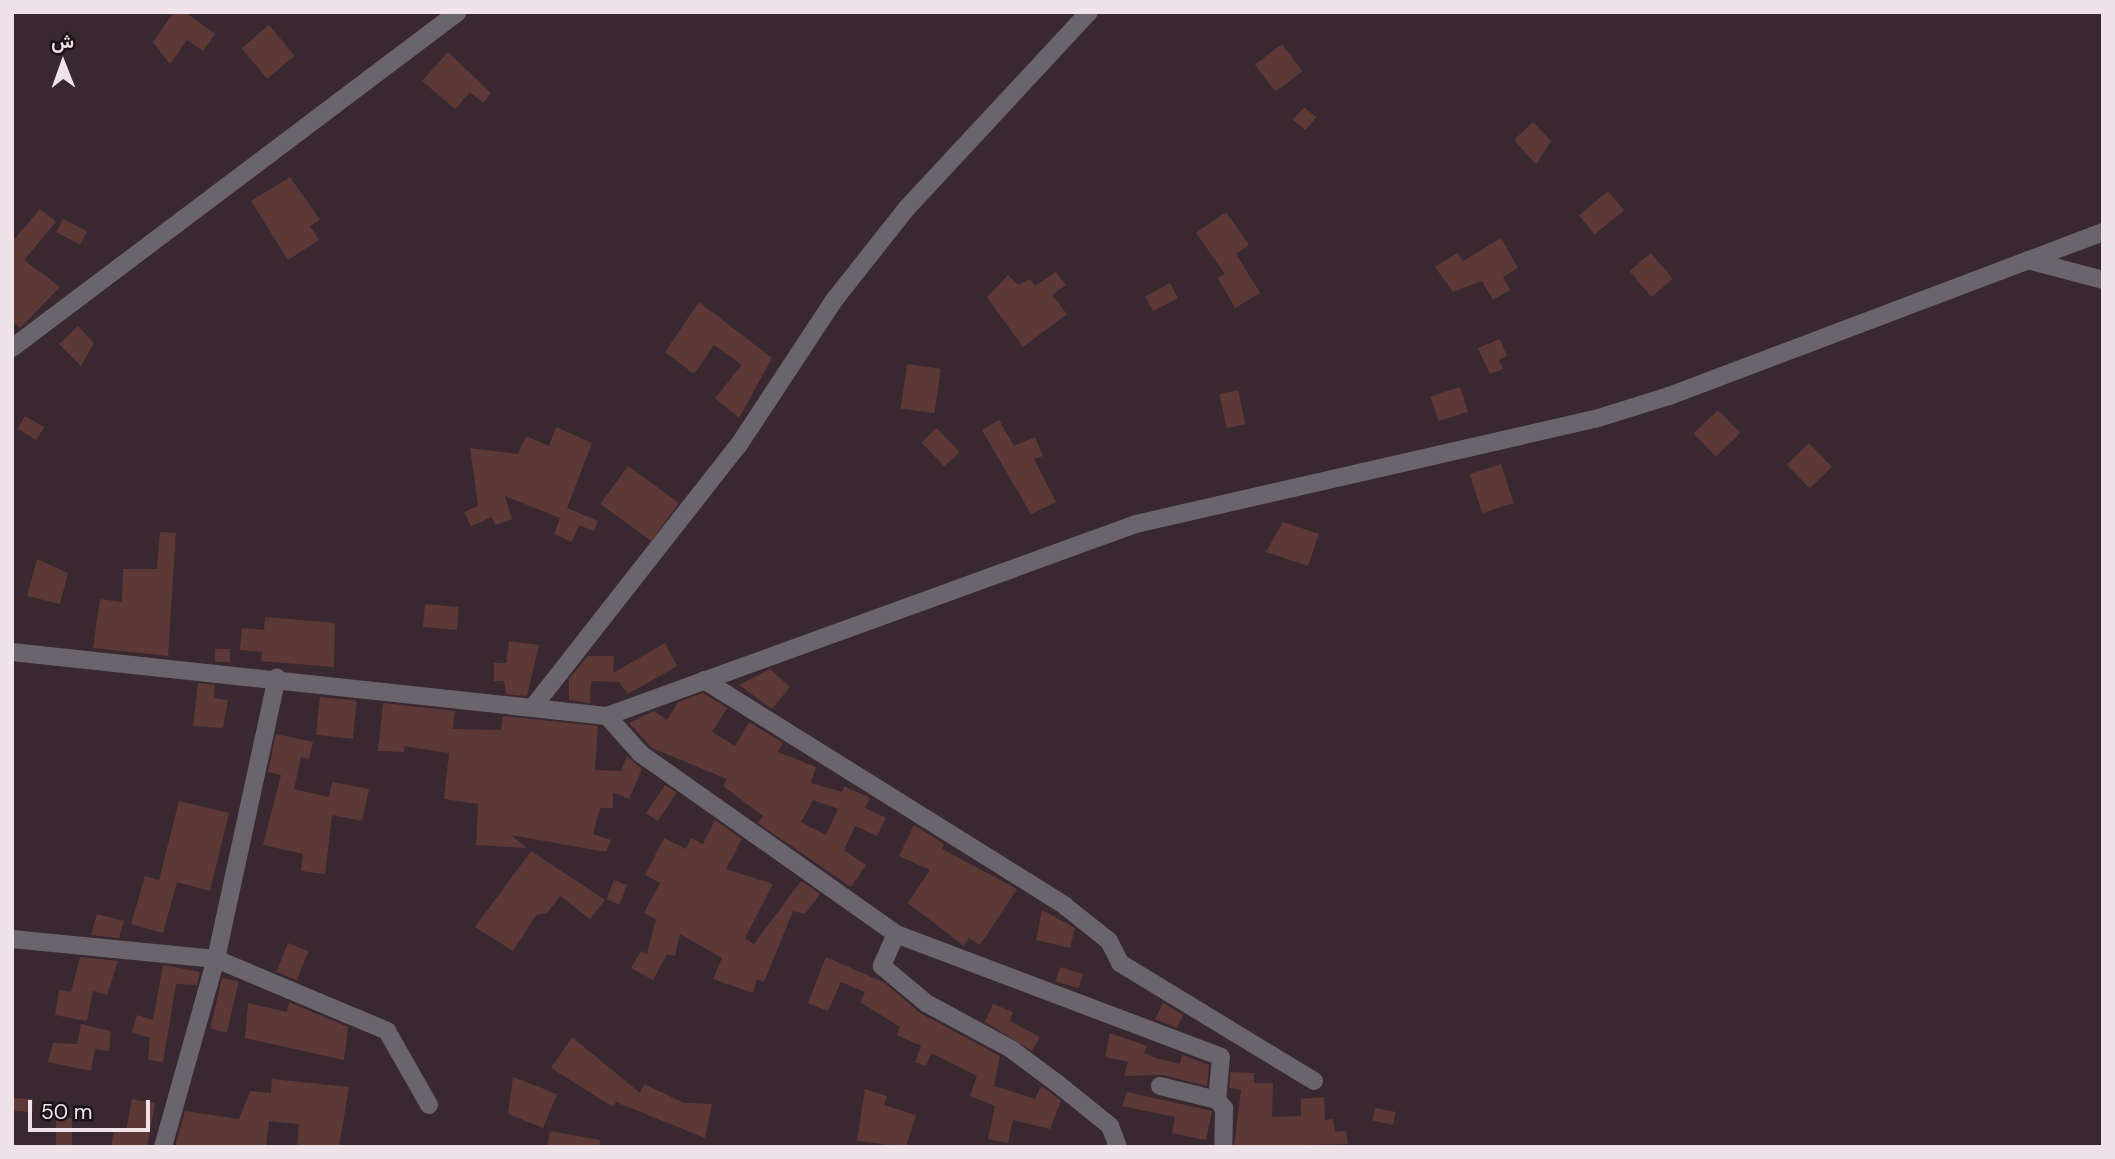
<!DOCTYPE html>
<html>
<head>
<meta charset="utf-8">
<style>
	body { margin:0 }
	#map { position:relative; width:2115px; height:1159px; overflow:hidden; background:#392830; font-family:"DM Sans",Vazirmatn,sans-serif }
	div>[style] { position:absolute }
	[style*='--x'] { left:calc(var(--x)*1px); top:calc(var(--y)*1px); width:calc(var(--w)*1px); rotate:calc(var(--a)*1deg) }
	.building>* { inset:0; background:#5c3937; transform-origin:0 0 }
	.minor>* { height:18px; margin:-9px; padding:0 9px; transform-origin:9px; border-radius:9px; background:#6a656c }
	.tertiary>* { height:18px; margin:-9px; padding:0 9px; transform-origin:9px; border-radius:9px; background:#6a656c }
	span { translate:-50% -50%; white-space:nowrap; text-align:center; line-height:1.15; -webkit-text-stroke:6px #1b1317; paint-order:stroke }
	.frame { position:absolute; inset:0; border:14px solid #efe3e9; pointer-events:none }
	.north { position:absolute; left:28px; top:28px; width:70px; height:70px; -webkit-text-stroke:5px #1b1317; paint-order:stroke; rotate:359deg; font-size:19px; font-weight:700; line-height:28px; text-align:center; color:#efe3e9 }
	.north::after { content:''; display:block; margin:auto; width:24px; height:32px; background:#efe3e9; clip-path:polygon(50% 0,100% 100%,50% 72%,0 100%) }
	.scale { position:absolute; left:28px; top:1100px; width:122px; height:32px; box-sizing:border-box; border:4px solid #efe3e9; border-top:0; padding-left:9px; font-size:21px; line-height:24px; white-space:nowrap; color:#efe3e9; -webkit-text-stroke:5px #1b1317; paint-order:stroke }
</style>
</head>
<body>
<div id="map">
	<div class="building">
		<i style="clip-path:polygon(174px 12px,185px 12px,215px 34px,203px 51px,187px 40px,170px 64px,153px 42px)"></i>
		<i style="left:269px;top:25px;width:40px;height:36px;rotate:50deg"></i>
		<i style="left:1282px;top:44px;width:34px;height:34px;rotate:53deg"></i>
		<i style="clip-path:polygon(448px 52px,491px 93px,483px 103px,470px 92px,455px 109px,422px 81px)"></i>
		<i style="left:1304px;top:107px;width:16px;height:17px;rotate:40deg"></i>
		<i style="clip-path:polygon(1533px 122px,1551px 141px,1536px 164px,1514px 140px)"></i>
		<i style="clip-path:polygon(290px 177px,320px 220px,310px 226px,319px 240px,288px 260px,251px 201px)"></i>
		<i style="left:1608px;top:191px;width:25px;height:38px;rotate:50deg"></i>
		<i style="clip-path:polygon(40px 209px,56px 222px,24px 260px,60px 287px,20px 328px,12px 321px,12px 242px)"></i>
		<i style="clip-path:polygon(1226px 212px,1249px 245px,1236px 254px,1260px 293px,1235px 308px,1218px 278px,1225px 274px,1196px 233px)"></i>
		<i style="left:63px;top:219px;width:27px;height:15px;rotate:27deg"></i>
		<i style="clip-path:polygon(1501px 238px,1518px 268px,1503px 277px,1510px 290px,1493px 300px,1482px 281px,1453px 292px,1435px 267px,1457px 253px,1463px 261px)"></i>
		<i style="left:1651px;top:253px;width:34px;height:28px;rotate:50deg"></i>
		<i style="clip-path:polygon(1056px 272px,1066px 285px,1052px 295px,1067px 314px,1023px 347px,987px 297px,1008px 275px,1018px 285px,1030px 279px,1035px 286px)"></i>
		<i style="left:1170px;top:283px;width:17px;height:28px;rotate:62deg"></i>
		<i style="clip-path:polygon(699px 302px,772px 358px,739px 418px,715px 398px,742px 365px,714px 345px,694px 374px,665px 352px)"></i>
		<i style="clip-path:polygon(78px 326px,94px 343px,81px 366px,59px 344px)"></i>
		<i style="clip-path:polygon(1500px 339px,1507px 356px,1499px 360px,1503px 369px,1490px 374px,1478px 348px)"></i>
		<i style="left:907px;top:364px;width:34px;height:45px;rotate:8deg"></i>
		<i style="left:1460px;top:387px;width:26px;height:31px;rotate:72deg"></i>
		<i style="left:1238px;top:390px;width:35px;height:19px;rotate:78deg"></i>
		<i style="left:1718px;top:410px;width:32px;height:34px;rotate:46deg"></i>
		<i style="left:25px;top:416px;width:22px;height:15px;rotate:30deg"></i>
		<i style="clip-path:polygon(999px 420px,1014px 446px,1035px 437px,1043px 456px,1034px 459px,1056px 502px,1031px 514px,982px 430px)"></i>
		<i style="clip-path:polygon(556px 427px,592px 443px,567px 508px,598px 521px,594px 531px,579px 525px,572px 542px,554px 534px,560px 518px,505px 496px,512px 519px,495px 525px,492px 517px,471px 526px,464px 512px,478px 506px,470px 448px,518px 454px,526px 436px,549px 446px)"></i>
		<i style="left:937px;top:428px;width:33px;height:21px;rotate:47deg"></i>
		<i style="left:1809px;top:443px;width:33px;height:31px;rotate:46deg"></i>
		<i style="left:1501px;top:464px;width:41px;height:33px;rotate:72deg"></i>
		<i style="left:628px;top:466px;width:63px;height:47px;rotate:36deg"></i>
		<i style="clip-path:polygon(1283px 522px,1319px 534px,1308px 566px,1266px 552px)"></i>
		<i style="clip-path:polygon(160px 532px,176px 533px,168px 656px,93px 648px,100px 599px,122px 602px,123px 569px,157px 569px)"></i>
		<i style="clip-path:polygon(37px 559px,68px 573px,60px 604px,27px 596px)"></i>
		<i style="left:425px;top:604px;width:34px;height:23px;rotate:5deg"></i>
		<i style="clip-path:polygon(265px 617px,335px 623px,334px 667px,261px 661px,262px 652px,240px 650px,242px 628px,264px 630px)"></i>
		<i style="clip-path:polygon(509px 641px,539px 645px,527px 696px,506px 694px,504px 681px,494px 681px,494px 663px,506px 663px)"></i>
		<i style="clip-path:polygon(665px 643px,677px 666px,628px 694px,619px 682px,591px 681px,590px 703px,569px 700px,569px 679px,588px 656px,614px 656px,613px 673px)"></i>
		<i style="left:215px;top:649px;width:15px;height:13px"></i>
		<i style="clip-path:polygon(770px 669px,790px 687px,772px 709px,739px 685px)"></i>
		<i style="clip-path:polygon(198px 683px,215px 685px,214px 698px,228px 700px,223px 728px,193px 726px)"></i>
		<i style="clip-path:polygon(evenodd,703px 693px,727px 708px,712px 732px,735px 746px,749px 722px,783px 743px,778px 752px,816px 767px,811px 783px,842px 792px,844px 786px,870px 798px,865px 808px,886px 818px,877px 836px,855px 826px,844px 850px,866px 865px,851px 887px,758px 823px,763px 816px,723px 786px,727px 779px,652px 748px,629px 723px,654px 711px,667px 720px,678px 702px,703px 693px,813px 800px,838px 809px,826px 835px,801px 822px,813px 800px)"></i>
		<i style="left:320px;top:697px;width:37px;height:38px;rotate:6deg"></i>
		<i style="clip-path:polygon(383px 703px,455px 711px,453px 729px,501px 730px,503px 716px,598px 726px,595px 770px,621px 771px,627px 756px,642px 769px,629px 799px,613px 792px,613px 808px,600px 808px,593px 834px,611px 840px,606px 852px,511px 835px,527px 848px,476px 845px,478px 804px,444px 799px,449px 753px,404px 746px,404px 752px,378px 751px)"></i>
		<i style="clip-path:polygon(276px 734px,313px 742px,309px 759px,301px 757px,294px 789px,329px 797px,332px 782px,369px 789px,362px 821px,332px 815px,325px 874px,301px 871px,303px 854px,263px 845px,281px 775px,268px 772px)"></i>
		<i style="left:665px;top:785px;width:14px;height:34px;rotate:34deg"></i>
		<i style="clip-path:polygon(179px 801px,229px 813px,210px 891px,177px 882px,163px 933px,131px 924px,145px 876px,159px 880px)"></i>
		<i style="clip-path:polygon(715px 820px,742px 839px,726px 869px,773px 884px,745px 938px,754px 944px,801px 881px,820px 894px,805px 914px,793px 911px,764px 982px,757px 979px,753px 993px,713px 979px,722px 958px,680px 934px,675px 956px,667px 954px,653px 980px,631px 968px,641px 951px,647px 954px,656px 919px,644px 913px,660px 883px,645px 875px,664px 838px,686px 849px,691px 838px,703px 844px)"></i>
		<i style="clip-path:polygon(914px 825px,944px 844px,942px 849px,1017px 889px,980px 945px,969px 938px,964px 946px,908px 903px,930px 870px,899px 856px)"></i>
		<i style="clip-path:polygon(531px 851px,605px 900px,590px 919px,560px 896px,547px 913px,536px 915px,513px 951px,475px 927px)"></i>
		<i style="left:614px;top:880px;width:14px;height:21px;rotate:21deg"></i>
		<i style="clip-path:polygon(1042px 910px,1075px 928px,1070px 948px,1036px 940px)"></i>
		<i style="clip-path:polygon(97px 914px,124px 921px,119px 938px,91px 935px)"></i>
		<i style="left:288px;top:943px;width:22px;height:31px;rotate:22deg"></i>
		<i style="clip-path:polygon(80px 957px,118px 961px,107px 995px,93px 991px,87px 1021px,55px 1015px,59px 990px,71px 992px)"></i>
		<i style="clip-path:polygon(826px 957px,885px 983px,920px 1013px,1000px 1056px,994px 1086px,1035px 1099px,1041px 1086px,1051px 1093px,1061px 1101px,1050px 1129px,1013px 1120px,1008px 1143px,988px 1139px,995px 1106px,970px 1096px,977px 1076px,931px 1053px,926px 1066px,915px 1062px,921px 1046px,897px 1035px,900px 1027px,860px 1002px,865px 992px,841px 982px,828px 1011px,808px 1003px)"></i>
		<i style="clip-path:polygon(163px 965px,200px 972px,197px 985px,176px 984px,163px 1062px,148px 1060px,150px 1038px,132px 1032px,137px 1015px,153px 1020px)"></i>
		<i style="left:1060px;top:967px;width:24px;height:15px;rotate:17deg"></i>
		<i style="left:222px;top:978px;width:17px;height:52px;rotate:13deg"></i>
		<i style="clip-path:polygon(289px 1002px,348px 1027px,344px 1060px,245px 1038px,248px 1003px,287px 1012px)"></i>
		<i style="clip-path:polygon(1163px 1003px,1183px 1015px,1177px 1028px,1155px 1019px)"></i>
		<i style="clip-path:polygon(993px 1004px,1013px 1012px,1010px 1021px,1040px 1037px,1032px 1051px,985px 1022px)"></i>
		<i style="clip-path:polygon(81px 1024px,111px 1031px,109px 1051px,95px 1049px,91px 1071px,48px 1062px,53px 1043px,77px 1044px)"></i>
		<i style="clip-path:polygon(1110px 1033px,1147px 1046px,1144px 1053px,1156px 1058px,1180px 1064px,1182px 1055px,1209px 1065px,1207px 1086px,1163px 1075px,1124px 1076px,1128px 1062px,1105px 1057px)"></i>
		<i style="clip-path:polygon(572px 1037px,640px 1093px,644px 1084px,684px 1103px,712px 1104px,705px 1138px,616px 1102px,613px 1107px,551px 1068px)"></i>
		<i style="clip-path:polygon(1231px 1072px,1254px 1073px,1254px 1083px,1273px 1083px,1272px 1117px,1301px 1116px,1301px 1099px,1324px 1097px,1325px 1120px,1333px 1119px,1335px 1132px,1346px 1131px,1348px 1144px,1234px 1147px,1241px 1090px,1229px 1088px)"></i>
		<i style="clip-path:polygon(513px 1077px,557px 1094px,543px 1128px,508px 1114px)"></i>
		<i style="clip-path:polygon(272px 1079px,349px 1087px,339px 1147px,297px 1147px,299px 1124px,269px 1121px,266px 1147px,175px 1147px,185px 1111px,239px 1119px,250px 1091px,271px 1093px)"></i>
		<i style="clip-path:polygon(865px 1089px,887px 1096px,884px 1105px,916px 1115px,906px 1147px,857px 1141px)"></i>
		<i style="clip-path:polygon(1127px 1092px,1212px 1111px,1206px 1140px,1172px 1133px,1175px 1117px,1122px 1106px)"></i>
		<i style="left:12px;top:1098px;width:21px;height:13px;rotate:3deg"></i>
		<i style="clip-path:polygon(132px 1099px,155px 1103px,147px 1147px,111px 1147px,114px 1130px,126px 1132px)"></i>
		<i style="left:1375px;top:1108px;width:21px;height:13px;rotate:11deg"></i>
		<i style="left:56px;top:1118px;width:16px;height:29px"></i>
		<i style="clip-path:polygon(550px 1131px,600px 1140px,599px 1147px,547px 1147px)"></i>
	</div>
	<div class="minor">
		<i style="--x:2028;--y:260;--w:78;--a:14.9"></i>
		<i style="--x:12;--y:652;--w:598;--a:6.14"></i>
		<i style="--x:607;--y:716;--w:563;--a:-19.95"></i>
		<i style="--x:1136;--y:524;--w:471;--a:-12.9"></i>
		<i style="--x:1595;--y:419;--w:77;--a:-17.3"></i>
		<i style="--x:1669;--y:396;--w:464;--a:-20.7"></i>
		<i style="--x:704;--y:680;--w:426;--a:32"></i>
		<i style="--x:1065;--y:906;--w:56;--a:38.5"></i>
		<i style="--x:1109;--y:941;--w:25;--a:63"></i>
		<i style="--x:1120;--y:963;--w:227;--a:31.3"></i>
		<i style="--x:533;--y:707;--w:332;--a:-51.9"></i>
		<i style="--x:738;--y:446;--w:176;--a:-56.6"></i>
		<i style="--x:835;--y:299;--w:115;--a:-51.7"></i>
		<i style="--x:906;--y:209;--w:269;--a:-47.1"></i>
		<i style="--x:607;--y:716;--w:51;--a:48.2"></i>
		<i style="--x:641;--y:754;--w:312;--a:35.2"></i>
		<i style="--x:896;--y:934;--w:347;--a:20.7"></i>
		<i style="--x:1221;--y:1057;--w:43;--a:95.3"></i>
		<i style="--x:1217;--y:1100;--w:11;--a:49"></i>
		<i style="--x:1224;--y:1108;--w:39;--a:91"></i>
		<i style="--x:896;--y:934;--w:35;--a:114"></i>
		<i style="--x:882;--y:966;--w:57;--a:40.1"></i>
		<i style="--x:926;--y:1003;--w:97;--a:28.4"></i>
		<i style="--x:1011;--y:1049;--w:59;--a:36.7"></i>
		<i style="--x:1058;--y:1084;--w:67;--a:38.9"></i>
		<i style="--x:1110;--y:1126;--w:22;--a:69"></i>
		<i style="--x:12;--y:939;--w:205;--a:5.6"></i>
		<i style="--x:216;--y:959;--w:288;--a:-77.8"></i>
		<i style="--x:1160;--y:1086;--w:59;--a:13.8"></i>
		<i style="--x:163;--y:1147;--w:195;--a:-74.3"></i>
		<i style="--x:216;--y:959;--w:186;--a:22.8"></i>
		<i style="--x:387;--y:1031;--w:85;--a:60.4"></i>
	</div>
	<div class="tertiary">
		<i style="--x:12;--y:348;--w:558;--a:-36.99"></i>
	</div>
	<div class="frame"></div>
	<div class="north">ش</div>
	<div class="scale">50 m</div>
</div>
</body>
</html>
